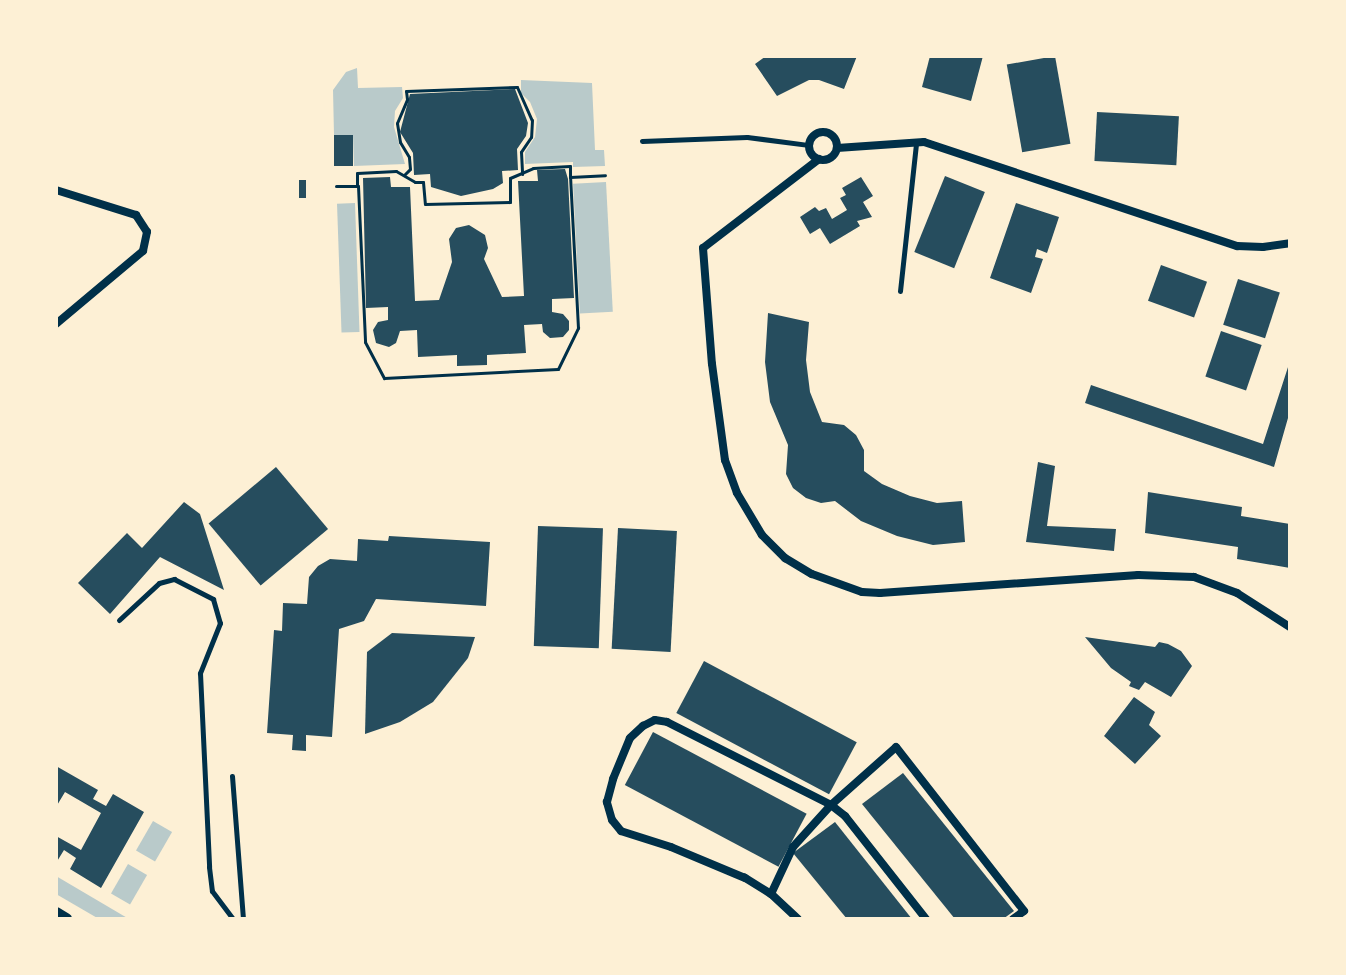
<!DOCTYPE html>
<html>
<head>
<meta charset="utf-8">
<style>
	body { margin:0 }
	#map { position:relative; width:1346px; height:975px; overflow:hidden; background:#fdf0d5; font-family:"Sofia Sans Condensed",sans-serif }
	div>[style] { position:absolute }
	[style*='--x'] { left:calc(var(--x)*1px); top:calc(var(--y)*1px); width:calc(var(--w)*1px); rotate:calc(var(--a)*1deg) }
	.green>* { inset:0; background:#b9caca; transform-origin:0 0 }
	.building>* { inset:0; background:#264d5e; transform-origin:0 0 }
	.path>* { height:3px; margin:-1.5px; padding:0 1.5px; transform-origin:1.5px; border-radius:1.5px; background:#003049 }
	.service>* { height:5px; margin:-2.5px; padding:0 2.5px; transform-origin:2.5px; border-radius:2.5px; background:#003049 }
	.minor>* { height:8px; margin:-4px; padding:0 4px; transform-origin:4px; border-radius:4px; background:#003049 }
	.minor>.ring { margin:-4px; padding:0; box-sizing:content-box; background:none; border:8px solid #003049; border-radius:50% }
	.tertiary>* { height:12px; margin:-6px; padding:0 6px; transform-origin:6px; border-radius:6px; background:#003049 }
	span { translate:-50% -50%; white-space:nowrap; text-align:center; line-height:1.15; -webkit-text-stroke:7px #fdf0d5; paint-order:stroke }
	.frame { position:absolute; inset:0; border:58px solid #fdf0d5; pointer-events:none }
</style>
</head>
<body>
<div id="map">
	<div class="green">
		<i style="clip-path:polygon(357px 68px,358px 88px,402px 87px,403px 98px,395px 111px,394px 127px,405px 164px,354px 166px,353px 135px,334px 135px,333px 90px,346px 72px)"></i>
		<i style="clip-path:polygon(521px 80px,592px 83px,595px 150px,604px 150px,605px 166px,573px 167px,573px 162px,525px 164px,525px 152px,535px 137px,537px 119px,530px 102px,521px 93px)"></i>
		<i style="left:606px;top:182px;width:130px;height:33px;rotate:87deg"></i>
		<i style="left:355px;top:203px;width:129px;height:18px;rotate:88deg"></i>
		<i style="left:153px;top:821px;width:22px;height:34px;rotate:30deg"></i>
		<i style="left:128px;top:864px;width:22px;height:34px;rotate:30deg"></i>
		<i style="clip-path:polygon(56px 876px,129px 919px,99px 919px,56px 894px)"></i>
	</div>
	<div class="building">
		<i style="clip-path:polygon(766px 56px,857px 56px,844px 89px,819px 80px,809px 80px,777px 96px,755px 64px)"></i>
		<i style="clip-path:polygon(930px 56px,983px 56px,971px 101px,922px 87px)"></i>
		<i style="left:1055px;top:56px;width:89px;height:49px;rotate:80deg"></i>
		<i style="clip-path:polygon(515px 89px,528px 123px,526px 136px,517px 149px,518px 170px,502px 171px,503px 183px,493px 189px,461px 196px,431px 187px,430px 174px,414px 175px,413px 153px,400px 132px,410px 94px)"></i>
		<i style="left:1097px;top:112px;width:82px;height:49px;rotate:3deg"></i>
		<i style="left:334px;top:135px;width:19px;height:31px"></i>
		<i style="clip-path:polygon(565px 169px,568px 179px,574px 298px,552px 299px,552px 312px,563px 314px,569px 321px,569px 330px,563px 337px,550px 338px,543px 332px,542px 324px,524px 325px,526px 353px,487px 355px,487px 365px,457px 366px,457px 355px,418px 357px,417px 330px,400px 331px,396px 343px,389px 347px,376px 343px,373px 330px,378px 322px,388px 320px,388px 307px,366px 308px,363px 178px,390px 177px,391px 187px,410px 187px,415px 301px,439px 300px,452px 262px,449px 239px,456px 228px,469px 225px,485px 235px,488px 248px,484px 259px,502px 297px,524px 296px,518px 181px,538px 181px,537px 170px)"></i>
		<i style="left:945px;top:176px;width:43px;height:82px;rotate:22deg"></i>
		<i style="clip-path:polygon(861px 177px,873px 196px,863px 202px,872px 217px,857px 221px,860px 226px,830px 244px,820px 228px,810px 234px,800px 217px,815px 207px,819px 211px,826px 208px,832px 219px,847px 210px,840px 198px,846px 195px,842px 188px)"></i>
		<i style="left:299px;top:180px;width:7px;height:18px"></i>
		<i style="clip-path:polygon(1016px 203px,1059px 217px,1047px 253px,1037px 249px,1035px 257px,1043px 259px,1031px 293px,990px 278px)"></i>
		<i style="left:1161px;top:265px;width:49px;height:38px;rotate:20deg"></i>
		<i style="left:1238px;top:279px;width:44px;height:48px;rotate:18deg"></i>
		<i style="clip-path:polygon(768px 313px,809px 322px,806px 360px,810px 392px,822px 422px,844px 425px,856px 435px,864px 450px,864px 471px,882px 484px,910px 496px,937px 503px,962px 501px,965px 542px,933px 545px,897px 536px,861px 521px,835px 501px,821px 503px,806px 498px,793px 488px,786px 474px,788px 445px,770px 402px,765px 362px)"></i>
		<i style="left:1221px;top:331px;width:43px;height:48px;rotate:19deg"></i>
		<i style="clip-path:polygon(1289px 364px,1290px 411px,1274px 467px,1085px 403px,1091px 385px,1263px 444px)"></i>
		<i style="clip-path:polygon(1038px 462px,1055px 466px,1047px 526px,1116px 529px,1114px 551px,1026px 542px)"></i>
		<i style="left:276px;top:467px;width:81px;height:88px;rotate:50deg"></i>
		<i style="clip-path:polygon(1148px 492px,1242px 507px,1241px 516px,1290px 524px,1290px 568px,1237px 559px,1238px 547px,1145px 533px)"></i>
		<i style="clip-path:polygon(184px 502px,200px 514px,224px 590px,160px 557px,110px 614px,78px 583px,127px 533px,142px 548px)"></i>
		<i style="left:538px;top:526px;width:65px;height:120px;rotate:2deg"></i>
		<i style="left:618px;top:528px;width:59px;height:121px;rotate:3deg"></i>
		<i style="clip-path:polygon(389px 536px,490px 542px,486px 606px,376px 599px,364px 621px,339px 629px,332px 737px,306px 735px,306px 751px,292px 750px,293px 735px,267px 733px,274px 630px,282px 631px,283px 603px,307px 604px,309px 577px,318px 566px,330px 559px,357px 561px,358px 539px,388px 541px)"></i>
		<i style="clip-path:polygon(392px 633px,475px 637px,468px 658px,433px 702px,400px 722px,365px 734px,367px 652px)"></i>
		<i style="clip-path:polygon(1085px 637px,1155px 647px,1159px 642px,1168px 644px,1181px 651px,1192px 666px,1171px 697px,1145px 682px,1139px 690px,1129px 686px,1131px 682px,1111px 668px)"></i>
		<i style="left:704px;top:661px;width:173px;height:59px;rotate:28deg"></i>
		<i style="clip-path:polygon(1134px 697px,1155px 712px,1149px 725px,1161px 736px,1135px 764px,1104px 736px)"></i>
		<i style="left:653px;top:732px;width:174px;height:60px;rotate:28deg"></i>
		<i style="clip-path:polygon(56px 766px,98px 790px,93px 799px,106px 806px,113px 794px,144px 812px,101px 888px,70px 869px,76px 858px,64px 850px,56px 863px,56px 836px,81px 850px,101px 813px,65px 792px,56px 807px)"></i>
		<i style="clip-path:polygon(903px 773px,1014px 911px,1003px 919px,955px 919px,862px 804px)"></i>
		<i style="clip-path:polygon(835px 822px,912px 919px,847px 919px,793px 853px)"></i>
	</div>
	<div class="path">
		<i style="--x:404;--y:175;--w:8;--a:-45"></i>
		<i style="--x:410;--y:169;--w:12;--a:-95"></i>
		<i style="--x:409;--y:157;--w:17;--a:-121"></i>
		<i style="--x:400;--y:142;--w:19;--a:-99"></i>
		<i style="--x:397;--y:123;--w:26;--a:-67"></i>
		<i style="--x:407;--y:99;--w:8;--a:-97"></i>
		<i style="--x:406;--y:91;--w:111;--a:-2.1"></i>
		<i style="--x:517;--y:87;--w:36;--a:66"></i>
		<i style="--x:532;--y:120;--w:17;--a:93"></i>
		<i style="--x:531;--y:137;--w:18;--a:124"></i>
		<i style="--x:521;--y:152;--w:22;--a:87"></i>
		<i style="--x:357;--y:185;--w:12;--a:-90"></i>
		<i style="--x:357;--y:173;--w:39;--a:-3"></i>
		<i style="--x:396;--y:171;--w:22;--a:30"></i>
		<i style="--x:415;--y:182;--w:8;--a:0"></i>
		<i style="--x:423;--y:182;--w:22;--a:85"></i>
		<i style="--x:425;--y:204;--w:85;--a:-1.3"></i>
		<i style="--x:510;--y:202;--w:24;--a:-90"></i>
		<i style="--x:510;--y:178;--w:25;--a:-23"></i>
		<i style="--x:533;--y:168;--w:37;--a:-3"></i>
		<i style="--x:570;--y:166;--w:11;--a:90"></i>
		<i style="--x:336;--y:186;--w:22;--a:0"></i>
		<i style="--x:358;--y:186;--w:156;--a:87.4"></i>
		<i style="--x:365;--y:342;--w:41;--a:62.2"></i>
		<i style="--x:384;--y:378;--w:174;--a:-3"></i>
		<i style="--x:558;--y:369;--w:46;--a:-64"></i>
		<i style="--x:578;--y:328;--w:151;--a:-93"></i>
		<i style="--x:570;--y:177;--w:35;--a:-3"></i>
	</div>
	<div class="service">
		<i style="--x:642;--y:141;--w:105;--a:-2.2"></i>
		<i style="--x:747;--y:137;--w:63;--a:7.4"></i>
		<i style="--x:900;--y:291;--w:149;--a:-83.8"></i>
		<i style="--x:119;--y:620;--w:54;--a:-42.8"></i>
		<i style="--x:159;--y:583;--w:16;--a:-15"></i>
		<i style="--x:174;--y:579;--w:44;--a:27.1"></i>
		<i style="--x:213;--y:599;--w:25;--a:74"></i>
		<i style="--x:220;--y:623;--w:54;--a:111.8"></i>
		<i style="--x:200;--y:673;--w:194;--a:87.3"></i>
		<i style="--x:209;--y:867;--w:24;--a:83"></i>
		<i style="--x:212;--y:891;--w:35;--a:53"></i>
		<i style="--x:232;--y:776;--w:143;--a:85.6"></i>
	</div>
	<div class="minor">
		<i class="ring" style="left:809px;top:132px;width:20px;height:20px"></i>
		<i style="--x:837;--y:148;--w:87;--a:-3.9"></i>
		<i style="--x:924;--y:142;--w:330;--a:18.4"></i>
		<i style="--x:1237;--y:246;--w:26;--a:2"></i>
		<i style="--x:1263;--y:247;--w:27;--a:-8"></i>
		<i style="--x:819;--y:159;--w:146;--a:142.5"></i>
		<i style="--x:703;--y:248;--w:116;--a:85.6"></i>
		<i style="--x:712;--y:364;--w:97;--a:82.3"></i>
		<i style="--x:725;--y:460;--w:35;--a:70"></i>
		<i style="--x:737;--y:493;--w:49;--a:59.2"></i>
		<i style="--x:762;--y:535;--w:33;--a:45"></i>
		<i style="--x:785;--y:558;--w:31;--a:31"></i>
		<i style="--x:812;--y:574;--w:53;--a:19.8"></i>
		<i style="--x:862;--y:592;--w:18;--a:3"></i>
		<i style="--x:880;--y:593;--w:259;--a:-4"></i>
		<i style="--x:1138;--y:575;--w:56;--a:2"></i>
		<i style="--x:1194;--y:577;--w:46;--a:20.4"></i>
		<i style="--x:1237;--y:593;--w:63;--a:32.7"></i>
		<i style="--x:56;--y:190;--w:84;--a:17.4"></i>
		<i style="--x:136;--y:215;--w:20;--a:57"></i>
		<i style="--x:147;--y:232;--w:19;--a:102"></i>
		<i style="--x:143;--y:251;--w:114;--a:140"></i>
		<i style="--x:771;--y:894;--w:52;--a:-64.9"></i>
		<i style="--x:793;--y:847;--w:57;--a:-47.9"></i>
		<i style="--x:831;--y:805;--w:87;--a:-41.7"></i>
		<i style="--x:896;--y:747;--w:208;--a:52"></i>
		<i style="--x:1024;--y:911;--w:14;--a:144"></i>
		<i style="--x:798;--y:919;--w:37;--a:-137"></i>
		<i style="--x:771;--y:894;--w:31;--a:-148"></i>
		<i style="--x:745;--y:878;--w:80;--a:-157.3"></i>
		<i style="--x:671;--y:847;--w:52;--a:-162.3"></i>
		<i style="--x:621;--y:831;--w:14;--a:-129"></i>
		<i style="--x:612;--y:820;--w:19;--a:-106"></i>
		<i style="--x:607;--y:802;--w:24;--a:-75"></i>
		<i style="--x:613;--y:779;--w:44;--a:-67.5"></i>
		<i style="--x:630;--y:738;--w:18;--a:-43"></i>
		<i style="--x:643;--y:726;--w:13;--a:-27"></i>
		<i style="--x:655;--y:720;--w:12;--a:9"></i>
		<i style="--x:667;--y:722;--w:184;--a:26.8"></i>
		<i style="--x:831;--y:805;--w:18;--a:38"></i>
		<i style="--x:845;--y:816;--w:131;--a:51.8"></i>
	</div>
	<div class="tertiary">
		<i style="--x:56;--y:913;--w:12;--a:31"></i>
	</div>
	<div class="frame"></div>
</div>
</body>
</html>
